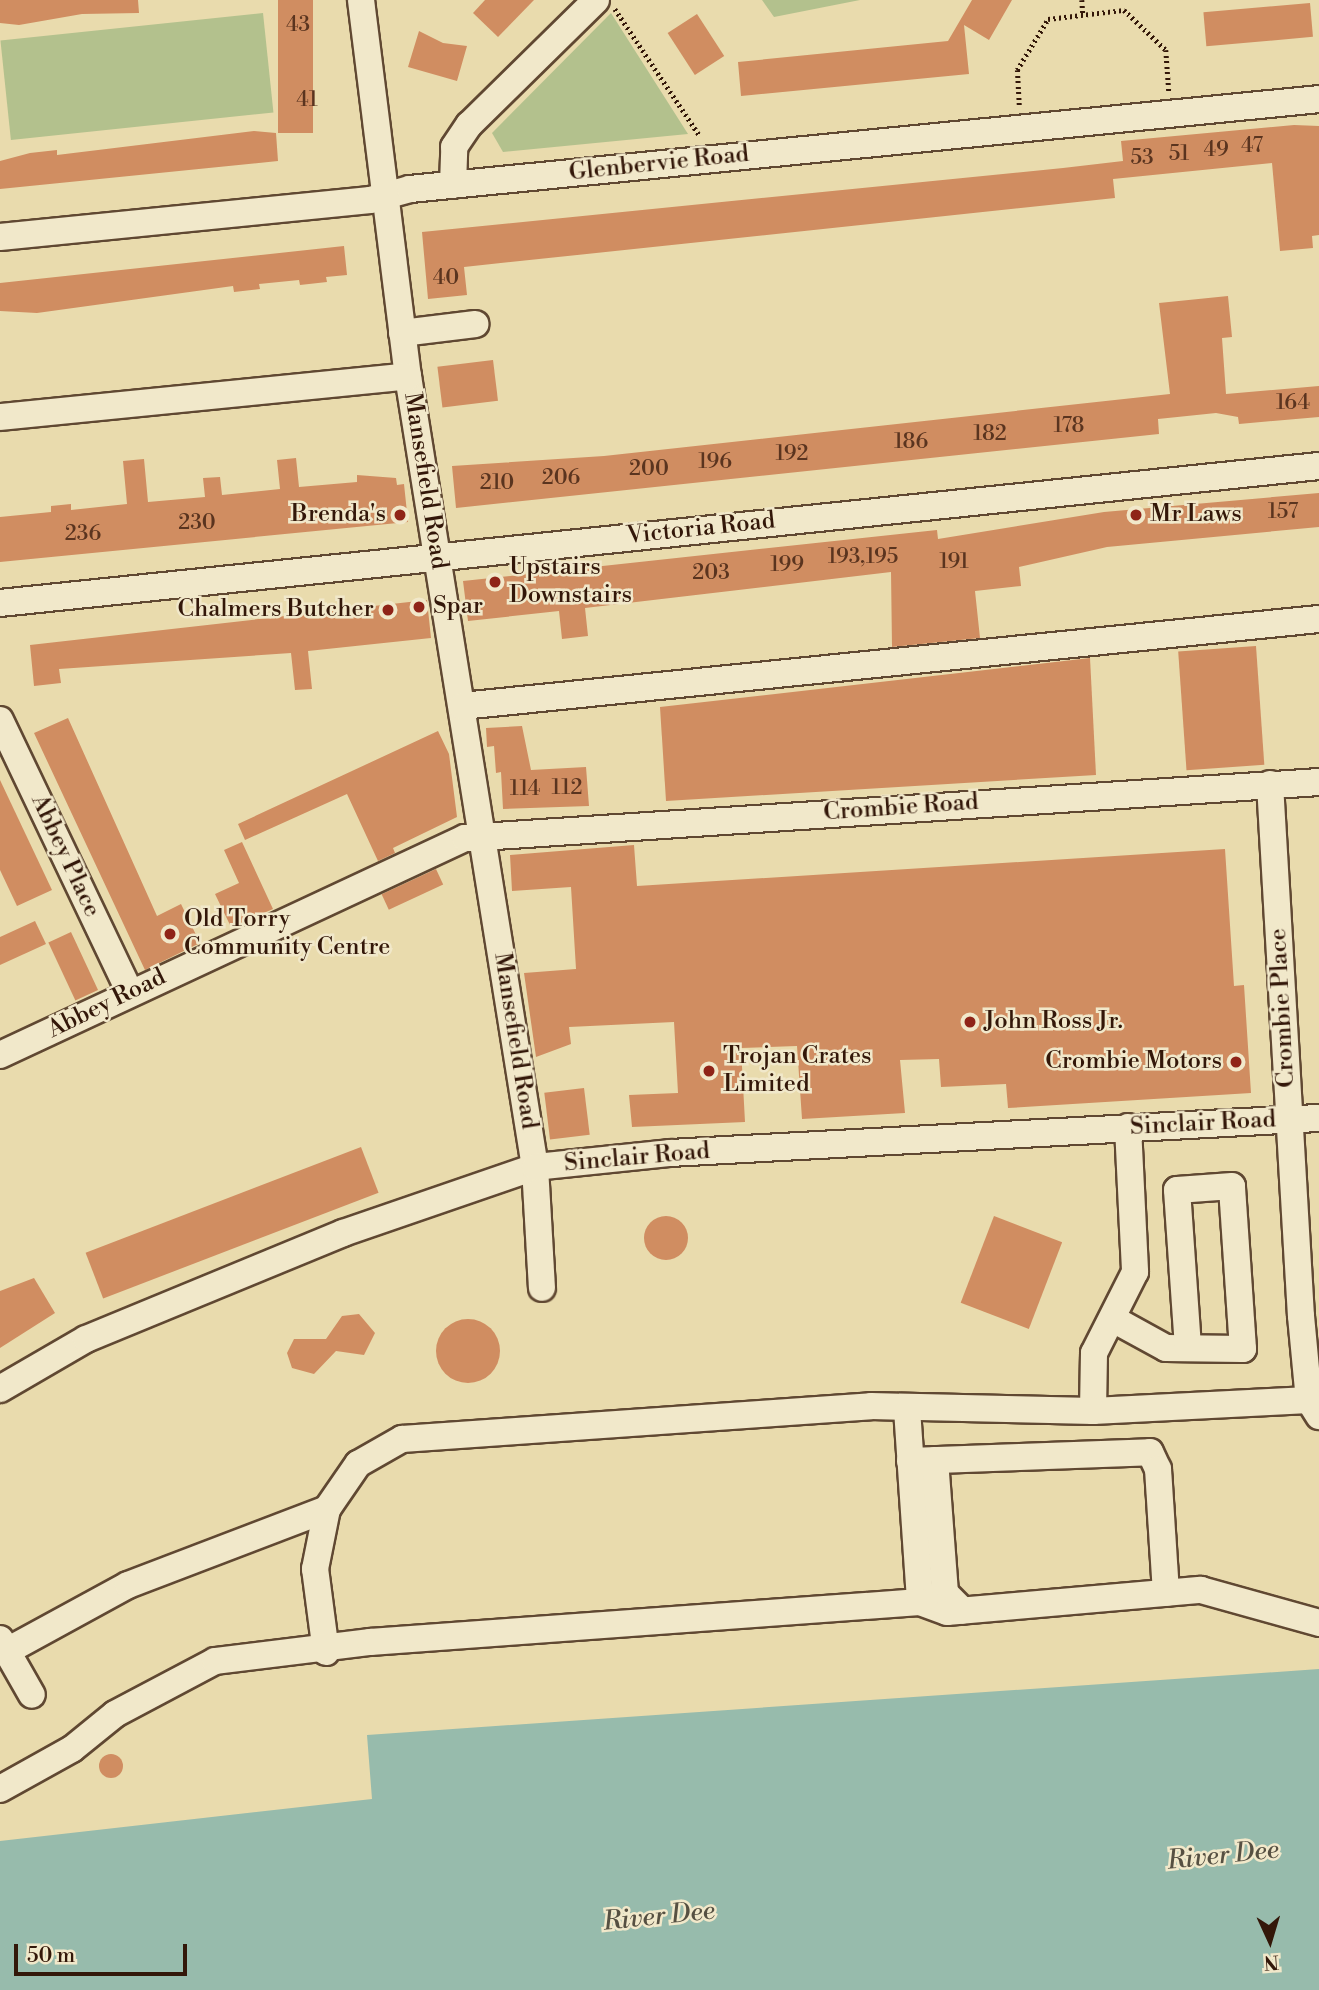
<!DOCTYPE html>
<html>
<head>
<meta charset="utf-8">
<style>
	body { margin:0 }
	#map { position:relative; width:1319px; height:1990px; overflow:hidden; background:#e9dbad; font-family:"Libre Bodoni",serif }
	div>[style] { position:absolute }
	[style*='--x'] { left:calc(var(--x)*1px); top:calc(var(--y)*1px); width:calc(var(--w)*1px); rotate:calc(var(--a)*1deg) }
	.green>* { inset:0; background:#b3c18d; transform-origin:0 0 }
	.water>* { inset:0; background:#97bbac }
	.building>* { inset:0; background:#d08d61; transform-origin:0 0 }
	.round { border-radius:50% }
	.path>* { height:4.5px; margin-top:-2.25px; transform-origin:0; background:repeating-linear-gradient(90deg,#331709 0 2px,transparent 0 5.5px) }
	.roads { filter:drop-shadow(2px 0 #604832) drop-shadow(-2px 0 #604832) drop-shadow(0 2px #604832) drop-shadow(0 -2px #604832) }
	.minor>* { height:26px; margin:-13px; padding:0 13px; transform-origin:13px; border-radius:13px; background:#f1e8ca }
	.dots>* { width:19px; height:19px; translate:-50% -50%; box-sizing:border-box; border:4px solid #f1e8ca; border-radius:50% }
	span { translate:-50% -50%; white-space:nowrap; text-align:center; line-height:1.15; -webkit-text-stroke:5px #f1e8ca; paint-order:stroke }
	.number-label { font-size:21px; color:#5a341f }
	.number-label span { -webkit-text-stroke-width:0 }
	.street-label { font-size:24px; color:#331709 }
	.poi-label { font-size:24px; color:#331709 }
	.right { translate:-100% -50%; text-align:right }
	.left { translate:0 -50%; text-align:left }
	.water-label { font-size:26px; color:#565042; font-style:italic }
	.north { position:absolute; left:1235px; top:1906px; width:70px; height:70px; -webkit-text-stroke:5px #f1e8ca; paint-order:stroke; rotate:176deg; font-size:19px; font-weight:700; line-height:28px; text-align:center; color:#331709 }
	.north::after { content:''; display:block; margin:auto; width:24px; height:32px; background:#331709; clip-path:polygon(50% 0,100% 100%,50% 72%,0 100%) }
	.scale { position:absolute; left:14px; top:1944px; width:173px; height:32px; box-sizing:border-box; border:4px solid #331709; border-top:0; padding-left:9px; font-size:21px; line-height:24px; white-space:nowrap; color:#331709; -webkit-text-stroke:5px #f1e8ca; paint-order:stroke }
</style>
</head>
<body>
<div id="map">
	<div class="green">
		<i style="clip-path:polygon(762px 0,860px 0,774px 17px)"></i>
		<i style="left:263px;top:13px;width:100px;height:264px;rotate:84deg"></i>
		<i style="clip-path:polygon(611px 13px,688px 134px,503px 152px,492px 133px)"></i>
	</div>
	<div class="water">
		<i style="clip-path:polygon(1319px 1669px,1319px 1990px,0 1990px,0 1841px,372px 1799px,367px 1735px)"></i>
	</div>
	<div class="building">
		<i style="clip-path:polygon(0 0,138px 0,139px 13px,82px 14px,19px 25px,0 23px)"></i>
		<i style="left:278px;top:0;width:35px;height:133px"></i>
		<i style="clip-path:polygon(485px 0,534px 0,498px 37px,473px 13px)"></i>
		<i style="clip-path:polygon(972px 0,1012px 0,989px 40px,964px 25px,969px 74px,741px 96px,738px 62px,948px 41px)"></i>
		<i style="left:1310px;top:3px;width:34px;height:107px;rotate:85deg"></i>
		<i style="left:697px;top:14px;width:50px;height:35px;rotate:57deg"></i>
		<i style="clip-path:polygon(419px 31px,443px 43px,467px 46px,457px 81px,408px 67px)"></i>
		<i style="clip-path:polygon(1294px 125px,1319px 126px,1319px 235px,1312px 236px,1313px 248px,1280px 251px,1272px 163px,1113px 179px,1115px 198px,464px 267px,467px 295px,428px 299px,422px 232px,1063px 168px,1123px 161px,1121px 141px)"></i>
		<i style="clip-path:polygon(254px 131px,276px 133px,278px 161px,0 189px,0 161px,30px 153px,57px 150px,57px 155px)"></i>
		<i style="clip-path:polygon(344px 246px,347px 275px,326px 277px,327px 282px,300px 285px,299px 280px,259px 284px,260px 289px,234px 292px,233px 286px,37px 313px,0 311px,0 283px)"></i>
		<i style="clip-path:polygon(1228px 296px,1232px 337px,1222px 338px,1226px 394px,1319px 386px,1319px 417px,1239px 424px,1238px 417px,1216px 413px,1158px 419px,1159px 434px,456px 508px,452px 466px,604px 456px,1170px 394px,1159px 303px)"></i>
		<i style="left:493px;top:360px;width:41px;height:56px;rotate:83deg"></i>
		<i style="clip-path:polygon(296px 458px,299px 487px,357px 482px,357px 475px,396px 478px,397px 485px,404px 484px,408px 522px,0 562px,0 517px,51px 512px,51px 506px,71px 504px,71px 510px,127px 504px,123px 461px,144px 459px,148px 502px,205px 497px,203px 478px,220px 477px,222px 495px,280px 489px,277px 460px)"></i>
		<i style="clip-path:polygon(1319px 493px,1319px 527px,1107px 547px,1019px 567px,1021px 586px,975px 591px,980px 638px,892px 647px,891px 572px,585px 608px,588px 636px,562px 639px,559px 611px,468px 621px,463px 581px,937px 530px,938px 539px,1104px 512px)"></i>
		<i style="clip-path:polygon(427px 600px,431px 638px,308px 651px,312px 689px,295px 690px,291px 653px,59px 669px,61px 683px,34px 686px,30px 645px)"></i>
		<i style="left:1256px;top:646px;width:119px;height:78px;rotate:86deg"></i>
		<i style="clip-path:polygon(1090px 658px,1096px 775px,666px 801px,660px 707px)"></i>
		<i style="clip-path:polygon(68px 718px,157px 916px,181px 904px,200px 943px,145px 970px,34px 733px)"></i>
		<i style="clip-path:polygon(522px 726px,531px 770px,586px 767px,589px 806px,503px 809px,501px 772px,496px 773px,494px 746px,487px 747px,486px 728px)"></i>
		<i style="clip-path:polygon(438px 731px,449px 754px,457px 817px,393px 848px,395px 853px,378px 861px,347px 794px,245px 840px,238px 824px)"></i>
		<i style="clip-path:polygon(0 780px,52px 890px,17px 906px,0 870px)"></i>
		<i style="clip-path:polygon(242px 842px,273px 909px,231px 927px,215px 894px,239px 883px,224px 850px)"></i>
		<i style="clip-path:polygon(634px 845px,637px 886px,1225px 849px,1234px 986px,1244px 985px,1251px 1093px,1008px 1108px,1006px 1084px,941px 1087px,939px 1059px,900px 1060px,905px 1113px,802px 1119px,797px 1046px,741px 1048px,745px 1122px,632px 1127px,629px 1095px,678px 1093px,674px 1022px,569px 1027px,571px 1044px,536px 1057px,524px 973px,576px 969px,571px 887px,512px 891px,510px 855px)"></i>
		<i style="left:436px;top:869px;width:17px;height:60px;rotate:65deg"></i>
		<i style="clip-path:polygon(35px 921px,46px 944px,0 965px,0 937px)"></i>
		<i style="left:71px;top:932px;width:64px;height:25px;rotate:65deg"></i>
		<i style="left:584px;top:1088px;width:47px;height:40px;rotate:83deg"></i>
		<i style="left:361px;top:1147px;width:49px;height:295px;rotate:69deg"></i>
		<i class="round" style="left:644px;top:1216px;width:44px;height:44px"></i>
		<i style="left:994px;top:1216px;width:73px;height:93px;rotate:21deg"></i>
		<i style="clip-path:polygon(34px 1278px,55px 1313px,0 1348px,0 1291px)"></i>
		<i style="clip-path:polygon(359px 1314px,375px 1333px,364px 1355px,336px 1351px,314px 1374px,292px 1368px,287px 1353px,294px 1339px,326px 1339px,342px 1316px)"></i>
		<i class="round" style="left:436px;top:1319px;width:64px;height:64px"></i>
		<i class="round" style="left:99px;top:1754px;width:24px;height:24px"></i>
	</div>
	<div class="path">
		<i style="--x:1082;--y:0;--w:15;--a:86"></i>
		<i style="--x:615;--y:9;--w:153;--a:56.2"></i>
		<i style="--x:1019;--y:105;--w:35;--a:-93"></i>
		<i style="--x:1017;--y:70;--w:60;--a:-58.7"></i>
		<i style="--x:1048;--y:19;--w:77;--a:-6.8"></i>
		<i style="--x:1124;--y:10;--w:58;--a:43.6"></i>
		<i style="--x:1166;--y:50;--w:42;--a:85.9"></i>
	</div>
	<div class="roads">
		<div class="minor">
			<i style="--x:361;--y:0;--w:379;--a:82.9"></i>
			<i style="--x:408;--y:376;--w:801;--a:80.88"></i>
			<i style="--x:535;--y:1167;--w:121;--a:86.7"></i>
			<i style="--x:453;--y:185;--w:38;--a:-88"></i>
			<i style="--x:454;--y:147;--w:27;--a:-56"></i>
			<i style="--x:469;--y:125;--w:178;--a:-44.5"></i>
			<i style="--x:0;--y:237;--w:372;--a:-5.7"></i>
			<i style="--x:370;--y:200;--w:41;--a:-15.4"></i>
			<i style="--x:410;--y:189;--w:913;--a:-5.65"></i>
			<i style="--x:402;--y:333;--w:74;--a:-7"></i>
			<i style="--x:0;--y:417;--w:410;--a:-5.7"></i>
			<i style="--x:0;--y:603;--w:1326;--a:-5.93"></i>
			<i style="--x:462;--y:706;--w:861;--a:-5.8"></i>
			<i style="--x:0;--y:720;--w:302;--a:64.5"></i>
			<i style="--x:1270;--y:784;--w:533;--a:86.67"></i>
			<i style="--x:1301;--y:1316;--w:84;--a:84.6"></i>
			<i style="--x:1309;--y:1400;--w:19;--a:58"></i>
			<i style="--x:0;--y:1055;--w:513;--a:-25.02"></i>
			<i style="--x:465;--y:838;--w:856;--a:-3.75"></i>
			<i style="--x:1128;--y:1127;--w:145;--a:87.2"></i>
			<i style="--x:1135;--y:1272;--w:91;--a:116.8"></i>
			<i style="--x:1094;--y:1353;--w:58;--a:91"></i>
			<i style="--x:1093;--y:1411;--w:216;--a:-2.9"></i>
			<i style="--x:1113;--y:1319;--w:60;--a:28.7"></i>
			<i style="--x:1166;--y:1348;--w:77;--a:0.7"></i>
			<i style="--x:1243;--y:1349;--w:163;--a:-93.9"></i>
			<i style="--x:1232;--y:1186;--w:55;--a:175.8"></i>
			<i style="--x:1177;--y:1190;--w:157;--a:86"></i>
			<i style="--x:0;--y:1389;--w:99;--a:-30.2"></i>
			<i style="--x:86;--y:1339;--w:278;--a:-22.4"></i>
			<i style="--x:343;--y:1233;--w:203;--a:-19"></i>
			<i style="--x:535;--y:1167;--w:136;--a:-5.9"></i>
			<i style="--x:670;--y:1153;--w:650;--a:-3.09"></i>
			<i style="--x:907;--y:1409;--w:193;--a:86.1"></i>
			<i style="--x:935;--y:1460;--w:133;--a:85.7"></i>
			<i style="--x:945;--y:1593;--w:25;--a:45"></i>
			<i style="--x:910;--y:1461;--w:240;--a:-2.1"></i>
			<i style="--x:1150;--y:1452;--w:19;--a:65"></i>
			<i style="--x:1158;--y:1469;--w:124;--a:86.3"></i>
			<i style="--x:0;--y:1639;--w:64;--a:60.3"></i>
			<i style="--x:7;--y:1651;--w:138;--a:-28.6"></i>
			<i style="--x:128;--y:1585;--w:213;--a:-20.9"></i>
			<i style="--x:326;--y:1652;--w:84;--a:-97.5"></i>
			<i style="--x:315;--y:1569;--w:61;--a:-78.7"></i>
			<i style="--x:327;--y:1509;--w:55;--a:-55.4"></i>
			<i style="--x:358;--y:1464;--w:51;--a:-29.6"></i>
			<i style="--x:402;--y:1439;--w:470;--a:-4"></i>
			<i style="--x:871;--y:1406;--w:222;--a:1.3"></i>
			<i style="--x:0;--y:1789;--w:82;--a:-29.1"></i>
			<i style="--x:72;--y:1749;--w:55;--a:-39.1"></i>
			<i style="--x:115;--y:1714;--w:113;--a:-27.9"></i>
			<i style="--x:215;--y:1661;--w:156;--a:-7"></i>
			<i style="--x:370;--y:1642;--w:551;--a:-4.16"></i>
			<i style="--x:920;--y:1602;--w:29;--a:20"></i>
			<i style="--x:947;--y:1612;--w:255;--a:-5"></i>
			<i style="--x:1201;--y:1590;--w:123;--a:15.6"></i>
		</div>
	</div>
	<div class="dots">
		<i style="left:400px;top:515px;background:#8f2418"></i>
		<i style="left:1136px;top:515px;background:#8f2418"></i>
		<i style="left:495px;top:582px;background:#8f2418"></i>
		<i style="left:419px;top:607px;background:#8f2418"></i>
		<i style="left:388px;top:610px;background:#8f2418"></i>
		<i style="left:170px;top:934px;background:#8f2418"></i>
		<i style="left:970px;top:1022px;background:#8f2418"></i>
		<i style="left:1236px;top:1062px;background:#8f2418"></i>
		<i style="left:709px;top:1071px;background:#8f2418"></i>
	</div>
	<div class="number-label">
		<span style="left:298px;top:25px">43</span>
		<span style="left:307px;top:100px">41</span>
		<span style="left:1252px;top:146px">47</span>
		<span style="left:1216px;top:150px">49</span>
		<span style="left:1179px;top:154px">51</span>
		<span style="left:1142px;top:158px">53</span>
		<span style="left:446px;top:278px">40</span>
		<span style="left:1293px;top:403px">164</span>
		<span style="left:1069px;top:426px">178</span>
		<span style="left:990px;top:434px">182</span>
		<span style="left:911px;top:442px">186</span>
		<span style="left:792px;top:454px">192</span>
		<span style="left:715px;top:462px">196</span>
		<span style="left:649px;top:469px">200</span>
		<span style="left:561px;top:478px">206</span>
		<span style="left:497px;top:483px">210</span>
		<span style="left:1283px;top:512px">157</span>
		<span style="left:197px;top:523px">230</span>
		<span style="left:83px;top:534px">236</span>
		<span style="left:863px;top:557px">193,195</span>
		<span style="left:954px;top:562px">191</span>
		<span style="left:787px;top:565px">199</span>
		<span style="left:711px;top:573px">203</span>
		<span style="left:567px;top:788px">112</span>
		<span style="left:525px;top:789px">114</span>
	</div>
	<div class="street-label">
		<span style="left:659px;top:164px;rotate:-6deg">Glenbervie Road</span>
		<span style="left:425px;top:481px;rotate:81deg">Mansefield Road</span>
		<span style="left:701px;top:529px;rotate:-6deg">Victoria Road</span>
		<span style="left:901px;top:808px;rotate:-4deg">Crombie Road</span>
		<span style="left:65px;top:856px;rotate:65deg">Abbey Place</span>
		<span style="left:107px;top:1004px;rotate:-26deg">Abbey Road</span>
		<span style="left:1283px;top:1008px;rotate:-93deg">Crombie Place</span>
		<span style="left:515px;top:1041px;rotate:81deg">Mansefield Road</span>
		<span style="left:1203px;top:1124px;rotate:-3deg">Sinclair Road</span>
		<span style="left:637px;top:1158px;rotate:-5deg">Sinclair Road</span>
	</div>
	<div class="poi-label">
		<span class="right" style="left:386px;top:515px">Brenda's</span>
		<span class="left" style="left:1150px;top:515px">Mr Laws</span>
		<span class="left" style="left:509px;top:582px">Upstairs<br>Downstairs</span>
		<span class="left" style="left:433px;top:607px">Spar</span>
		<span class="right" style="left:374px;top:610px">Chalmers Butcher</span>
		<span class="left" style="left:184px;top:934px">Old Torry<br>Community Centre</span>
		<span class="left" style="left:984px;top:1022px">John Ross Jr.</span>
		<span class="left" style="left:723px;top:1071px">Trojan Crates<br>Limited</span>
		<span class="right" style="left:1222px;top:1062px">Crombie Motors</span>
	</div>
	<div class="water-label">
		<span style="left:1223px;top:1856px;rotate:-6deg">River Dee</span>
		<span style="left:659px;top:1917px;rotate:-6deg">River Dee</span>
	</div>
	<div class="north">N</div>
	<div class="scale">50 m</div>
</div>
</body>
</html>
